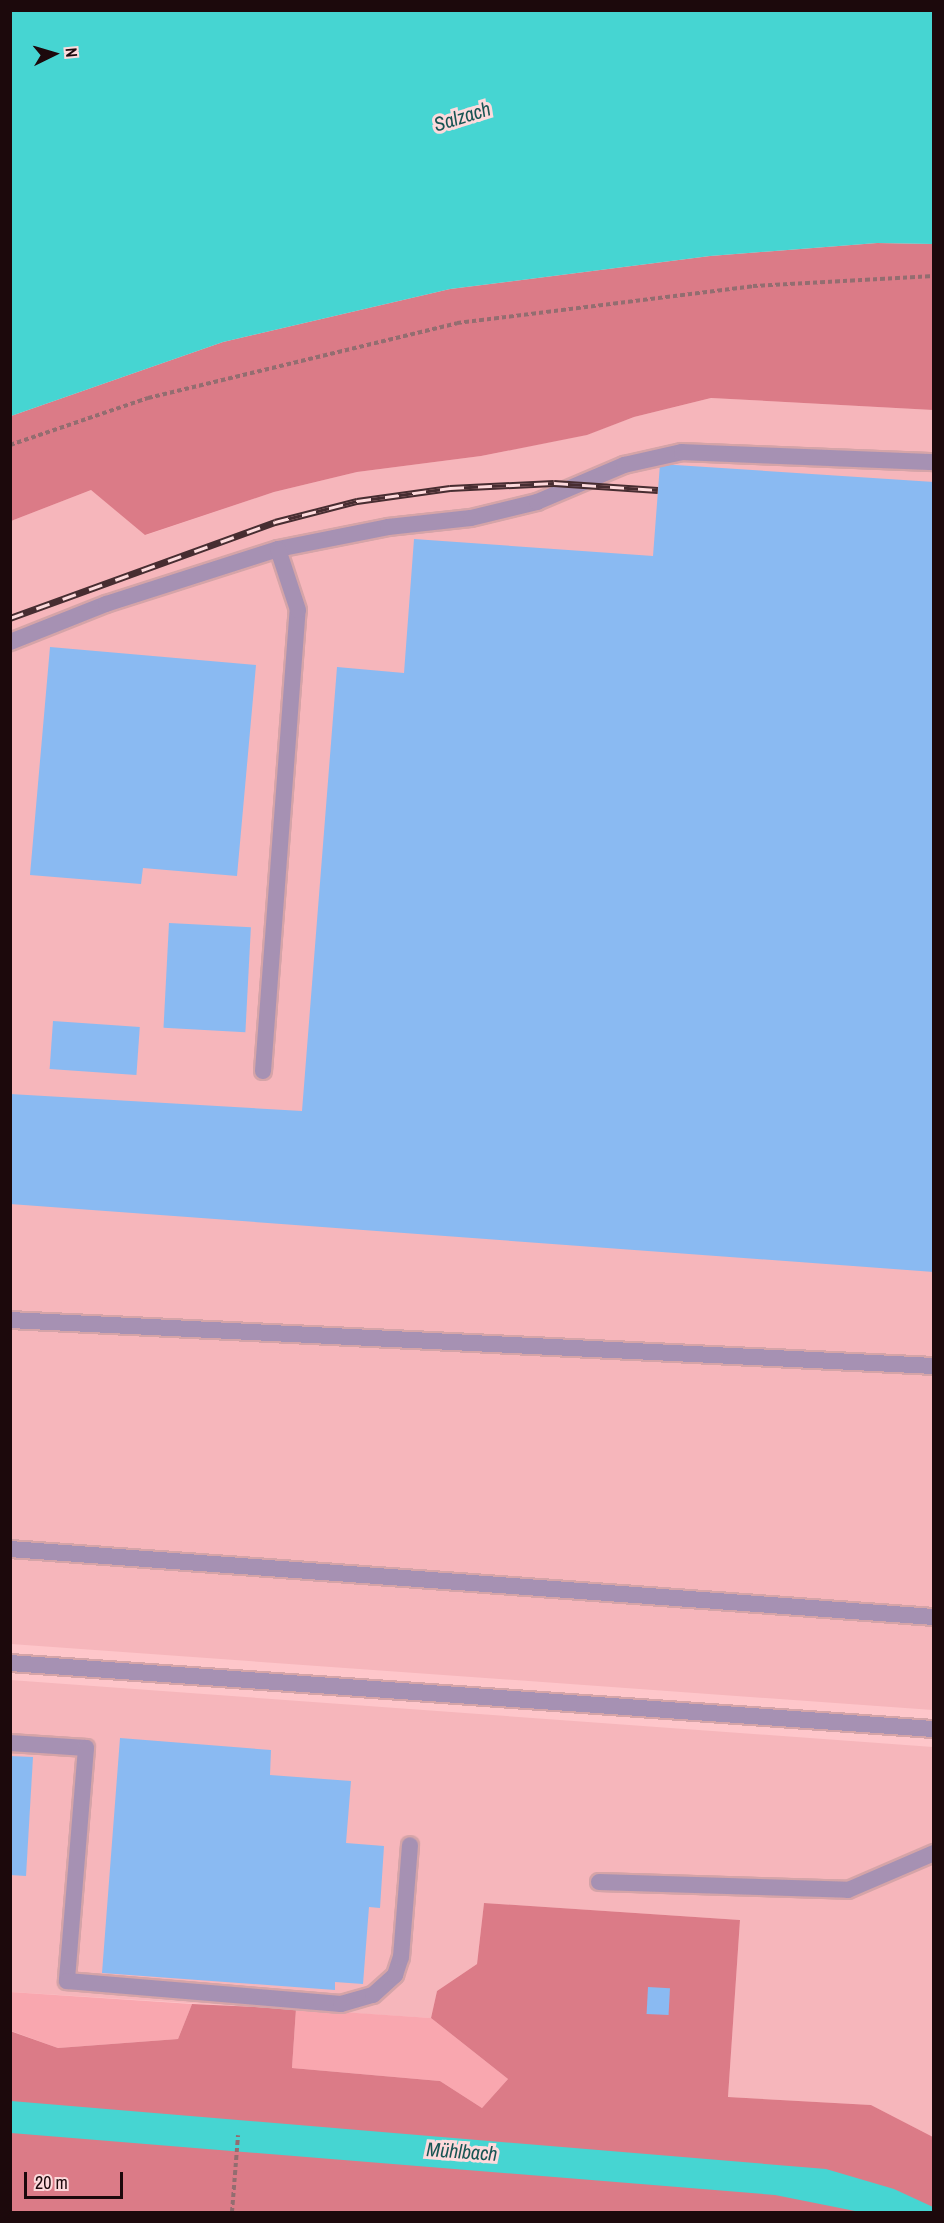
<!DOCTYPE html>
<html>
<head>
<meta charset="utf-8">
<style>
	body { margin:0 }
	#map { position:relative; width:944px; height:2223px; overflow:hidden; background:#fec6ca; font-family:"Archivo Narrow",sans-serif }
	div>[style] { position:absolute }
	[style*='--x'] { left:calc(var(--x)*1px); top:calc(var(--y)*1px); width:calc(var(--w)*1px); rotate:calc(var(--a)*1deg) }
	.built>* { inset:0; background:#f6b6bb }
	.green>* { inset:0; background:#f9a7af }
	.forest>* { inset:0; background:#db7b87 }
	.water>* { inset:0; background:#46d5d2 }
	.building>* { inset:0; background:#8abaf2; transform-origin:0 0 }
	.path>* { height:4px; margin-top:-2px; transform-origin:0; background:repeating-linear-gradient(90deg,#936d70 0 4.5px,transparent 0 7.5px) }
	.roads { filter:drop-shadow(2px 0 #d5a4a8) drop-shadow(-2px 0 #d5a4a8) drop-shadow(0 2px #d5a4a8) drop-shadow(0 -2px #d5a4a8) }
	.service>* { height:16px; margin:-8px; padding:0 8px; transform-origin:8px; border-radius:8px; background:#a691b3 }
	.rail>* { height:7px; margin-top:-3.5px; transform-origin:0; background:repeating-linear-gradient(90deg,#fddadc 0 14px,#472d31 0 28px); box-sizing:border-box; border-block:2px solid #472d31 }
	span { translate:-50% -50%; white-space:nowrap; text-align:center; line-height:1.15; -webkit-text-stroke:6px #fddadc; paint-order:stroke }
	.water-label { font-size:20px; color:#185453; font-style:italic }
	.frame { position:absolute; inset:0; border:12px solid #1c090c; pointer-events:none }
	.north { position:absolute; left:24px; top:24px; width:60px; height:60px; -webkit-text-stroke:4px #fddadc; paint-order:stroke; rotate:85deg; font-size:16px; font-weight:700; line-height:24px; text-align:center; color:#1c090c }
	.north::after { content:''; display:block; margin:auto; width:21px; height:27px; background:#1c090c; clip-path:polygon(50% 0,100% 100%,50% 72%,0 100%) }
	.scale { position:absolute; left:24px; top:2172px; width:99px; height:27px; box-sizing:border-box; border:3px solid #1c090c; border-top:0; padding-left:8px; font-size:18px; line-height:21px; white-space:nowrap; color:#1c090c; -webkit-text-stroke:4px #fddadc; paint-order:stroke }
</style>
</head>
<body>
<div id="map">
	<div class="built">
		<i style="clip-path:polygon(711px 398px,933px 410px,933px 1710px,11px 1644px,11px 521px,91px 490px,146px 535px,274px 492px,357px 472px,481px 456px,586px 435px,634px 417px)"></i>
		<i style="clip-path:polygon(10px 1680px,933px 1747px,933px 2137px,871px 2105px,728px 2097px,740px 1920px,484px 1903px,477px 1964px,437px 1991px,431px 2018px,11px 1992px)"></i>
	</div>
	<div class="green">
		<i style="clip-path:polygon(10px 1992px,192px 2004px,178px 2039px,58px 2048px,11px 2031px)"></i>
		<i style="clip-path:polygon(296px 2009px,431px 2018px,508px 2079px,482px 2108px,440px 2081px,292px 2068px)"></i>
	</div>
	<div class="forest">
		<i style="clip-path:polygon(877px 243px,933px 244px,933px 410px,711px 398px,634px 417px,587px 435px,481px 456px,357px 472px,274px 492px,145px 535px,91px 490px,11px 521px,11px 416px,223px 342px,450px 289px,710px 256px)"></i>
		<i style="clip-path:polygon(484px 1903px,740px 1920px,728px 2097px,871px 2105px,933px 2137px,933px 2212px,11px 2212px,10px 2031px,58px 2048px,178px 2039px,192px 2004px,296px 2009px,292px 2068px,440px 2081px,482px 2108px,508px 2079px,431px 2018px,437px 1991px,477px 1964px)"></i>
	</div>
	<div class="water">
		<i style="clip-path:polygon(10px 11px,933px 11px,933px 244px,877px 243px,710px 256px,450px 289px,223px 342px,11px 416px)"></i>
		<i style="clip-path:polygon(11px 2101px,826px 2169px,894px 2189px,933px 2207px,933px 2212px,860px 2212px,775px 2195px,11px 2133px)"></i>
	</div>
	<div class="building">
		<i style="clip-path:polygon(660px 464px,934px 482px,934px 1272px,10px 1204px,10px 1094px,302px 1111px,337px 667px,404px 673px,414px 539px,653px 556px)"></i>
		<i style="clip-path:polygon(50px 647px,256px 665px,237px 876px,143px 868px,141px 884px,30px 875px)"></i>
		<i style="left:169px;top:923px;width:82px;height:105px;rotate:3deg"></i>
		<i style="left:53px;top:1021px;width:87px;height:48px;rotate:4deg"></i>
		<i style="clip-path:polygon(120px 1738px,271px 1750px,270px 1775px,351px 1781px,346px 1843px,384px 1846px,380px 1908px,369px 1907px,363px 1984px,335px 1982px,335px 1990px,102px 1973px)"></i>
		<i style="clip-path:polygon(10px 1756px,33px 1757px,26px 1876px,10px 1875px)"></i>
		<i style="left:648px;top:1987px;width:22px;height:27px;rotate:3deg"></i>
	</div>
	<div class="path">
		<i style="--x:10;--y:445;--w:146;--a:-18.8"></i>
		<i style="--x:148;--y:398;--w:318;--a:-13.6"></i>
		<i style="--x:457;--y:323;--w:298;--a:-7.1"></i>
		<i style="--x:753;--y:286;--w:181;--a:-3.2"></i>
		<i style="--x:232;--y:2212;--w:77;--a:-85.5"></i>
	</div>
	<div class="roads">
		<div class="service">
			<i style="--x:10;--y:642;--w:103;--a:-21.6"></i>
			<i style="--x:106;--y:604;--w:181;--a:-17.7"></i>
			<i style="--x:278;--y:549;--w:112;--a:-11.3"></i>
			<i style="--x:388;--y:527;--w:83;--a:-6.2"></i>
			<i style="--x:471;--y:518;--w:68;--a:-13.6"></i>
			<i style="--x:537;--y:502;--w:95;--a:-23"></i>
			<i style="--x:624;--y:465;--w:59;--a:-12.6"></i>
			<i style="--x:682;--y:452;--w:252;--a:2.3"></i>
			<i style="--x:263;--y:1071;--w:462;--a:-85.7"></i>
			<i style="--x:298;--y:610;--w:64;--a:-108.2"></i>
			<i style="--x:10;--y:1320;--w:925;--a:2.85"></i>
			<i style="--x:10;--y:1549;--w:926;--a:4.21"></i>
			<i style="--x:10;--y:1663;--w:926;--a:4.09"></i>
			<i style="--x:10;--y:1743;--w:76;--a:3.8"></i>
			<i style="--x:86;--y:1748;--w:234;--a:94.7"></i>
			<i style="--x:67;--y:1981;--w:275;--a:4.8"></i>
			<i style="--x:341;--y:2004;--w:33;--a:-16"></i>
			<i style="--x:373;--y:1995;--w:30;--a:-42"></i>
			<i style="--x:395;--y:1975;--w:19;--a:-72"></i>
			<i style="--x:401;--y:1957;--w:112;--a:-85.4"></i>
			<i style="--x:599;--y:1882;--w:249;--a:1.8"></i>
			<i style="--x:848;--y:1890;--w:94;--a:-23.3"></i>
		</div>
	</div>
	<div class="rail">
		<i style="--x:10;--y:618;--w:282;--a:-19.9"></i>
		<i style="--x:275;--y:522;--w:85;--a:-14.4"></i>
		<i style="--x:357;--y:501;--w:94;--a:-8"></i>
		<i style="--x:450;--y:488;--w:104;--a:-2.8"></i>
		<i style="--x:554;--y:483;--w:104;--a:3.9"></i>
	</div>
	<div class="water-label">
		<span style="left:462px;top:116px;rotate:-17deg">Salzach</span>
		<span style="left:462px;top:2151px;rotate:4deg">Mühlbach</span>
	</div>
	<div class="frame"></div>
	<div class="north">N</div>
	<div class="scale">20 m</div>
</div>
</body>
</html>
